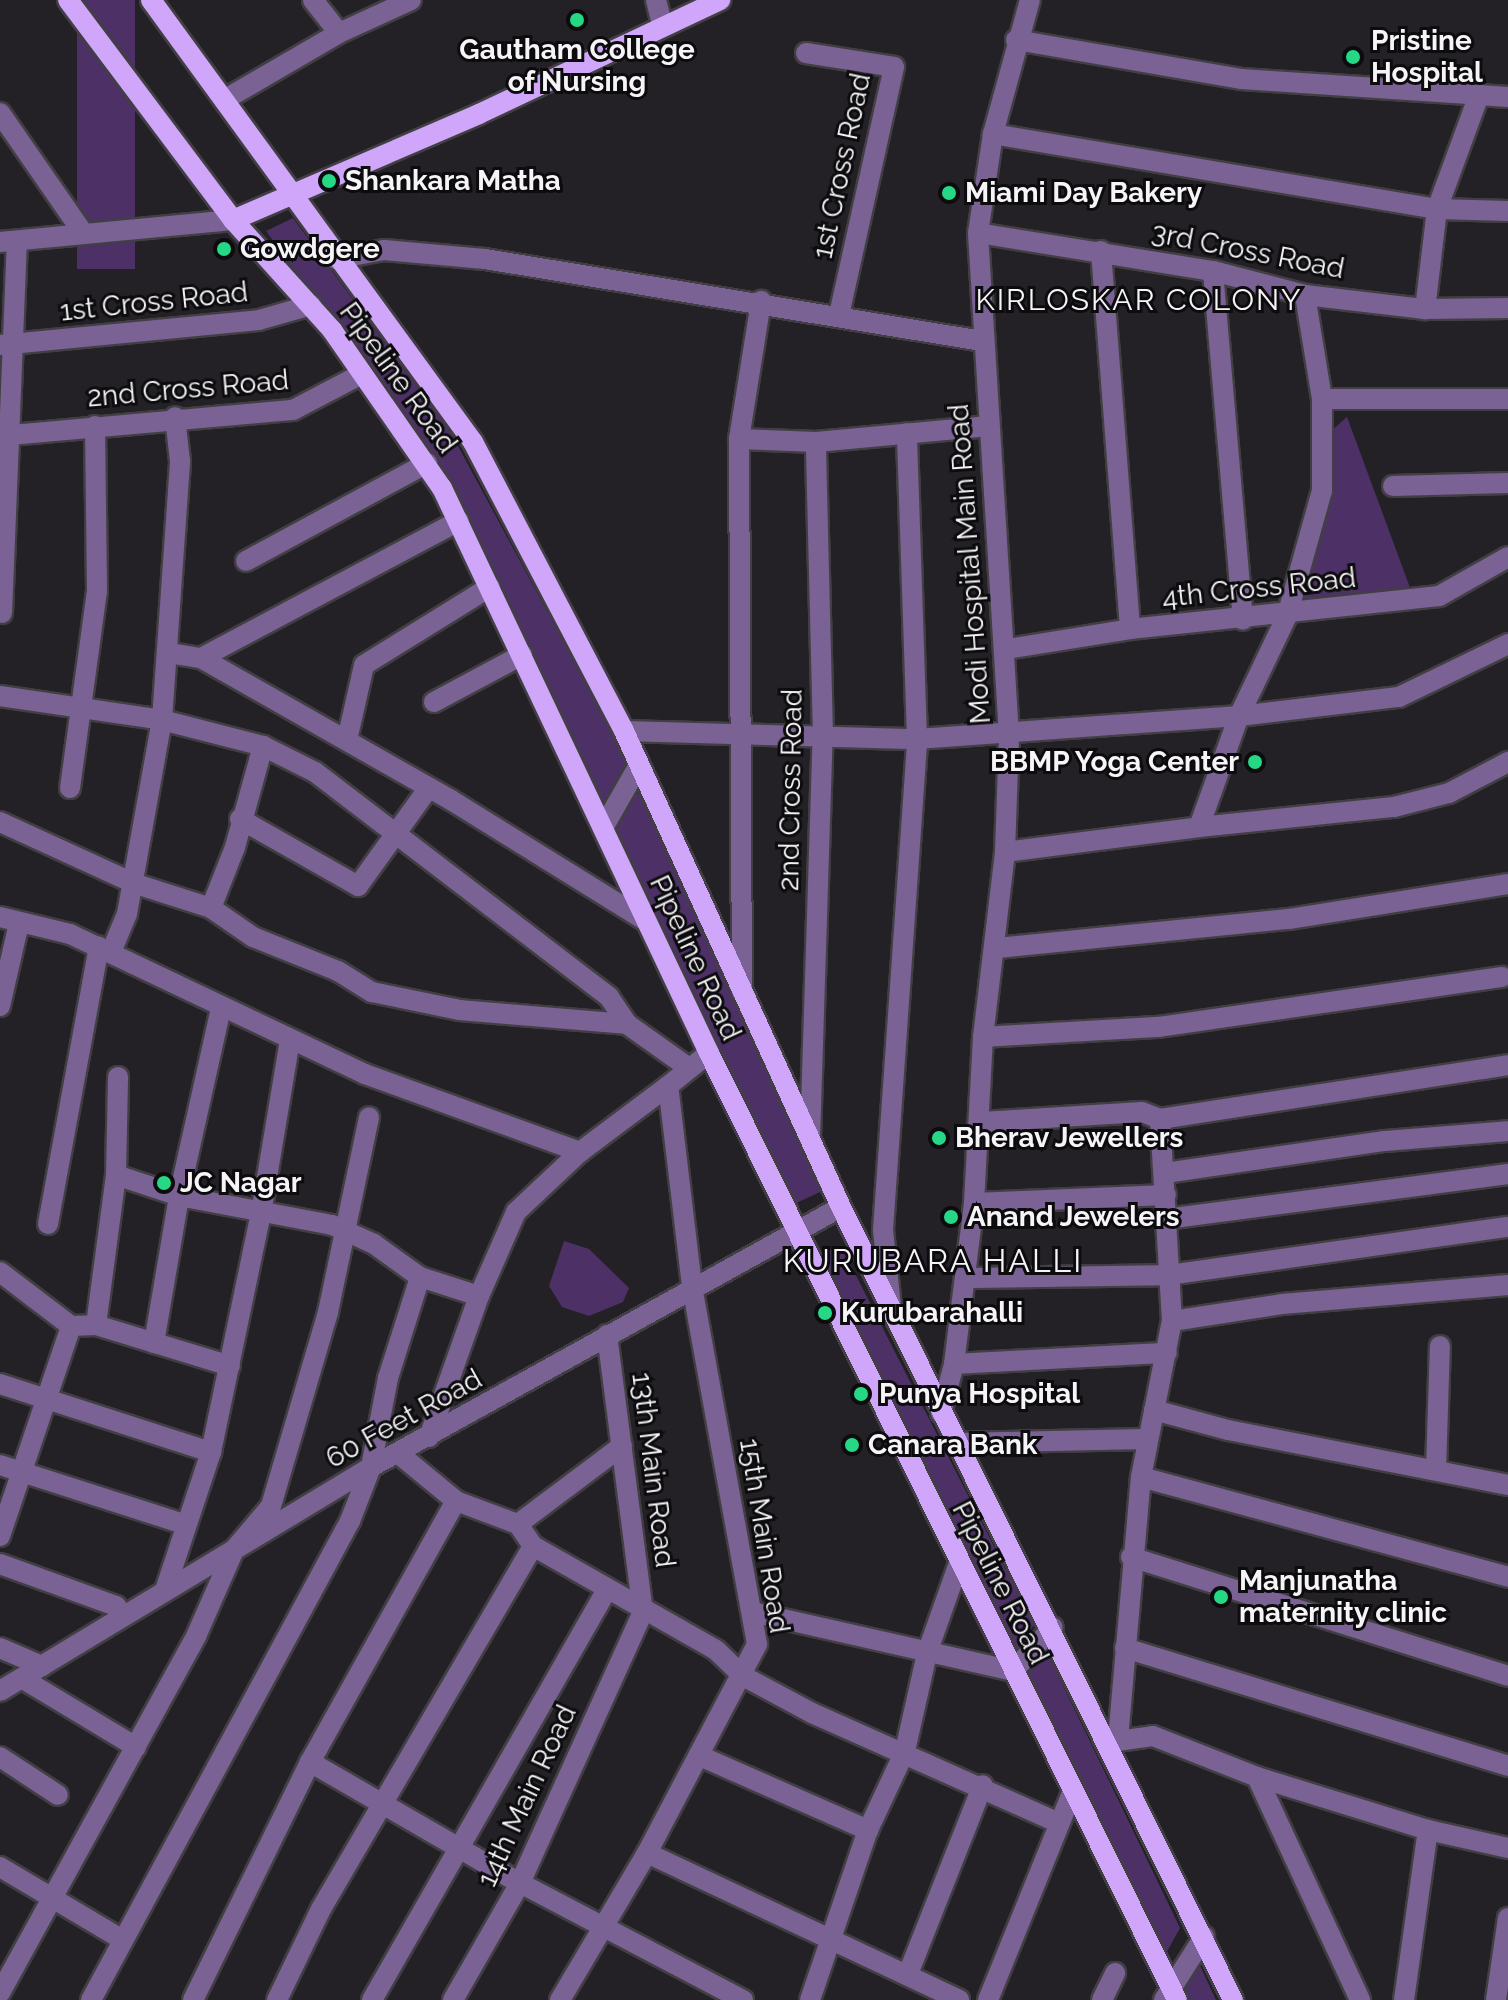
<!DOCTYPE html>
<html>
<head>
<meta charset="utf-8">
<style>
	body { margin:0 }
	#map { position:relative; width:1508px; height:2000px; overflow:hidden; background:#232126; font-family:Raleway,sans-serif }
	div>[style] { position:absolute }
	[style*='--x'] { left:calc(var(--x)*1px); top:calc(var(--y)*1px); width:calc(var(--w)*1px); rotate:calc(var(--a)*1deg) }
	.green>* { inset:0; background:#4d3166; transform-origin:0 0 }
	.roads { filter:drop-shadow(2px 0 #413f43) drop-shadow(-2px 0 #413f43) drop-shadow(0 2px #413f43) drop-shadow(0 -2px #413f43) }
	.minor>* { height:20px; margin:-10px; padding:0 10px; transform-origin:10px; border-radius:10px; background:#7a6294 }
	.major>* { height:20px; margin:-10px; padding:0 10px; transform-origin:10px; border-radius:10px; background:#d0a6fa }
	.dots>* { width:22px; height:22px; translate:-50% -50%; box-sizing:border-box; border:4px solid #0c0b0d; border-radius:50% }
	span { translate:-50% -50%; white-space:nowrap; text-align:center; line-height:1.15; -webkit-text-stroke:6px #0c0b0d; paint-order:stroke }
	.poi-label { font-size:28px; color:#f6f4f7; font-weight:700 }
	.left { translate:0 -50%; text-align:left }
	.right { translate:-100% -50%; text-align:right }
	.street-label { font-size:28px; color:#f6f4f7 }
	.neighbourhood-label { font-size:30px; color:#f6f4f7; letter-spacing:2px }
	.quarter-label { font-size:32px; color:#f6f4f7; letter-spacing:2px }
</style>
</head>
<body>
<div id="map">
	<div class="green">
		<i style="left:77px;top:0;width:58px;height:269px"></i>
		<i style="clip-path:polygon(293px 218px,451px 433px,629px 763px,605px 806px,443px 476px,266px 231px)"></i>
		<i style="clip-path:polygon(1347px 417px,1412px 593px,1295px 606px,1331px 431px)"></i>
		<i style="left:639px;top:793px;width:438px;height:42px;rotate:65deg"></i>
		<i style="clip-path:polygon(564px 1241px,589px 1249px,629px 1288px,623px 1302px,589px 1316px,562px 1307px,549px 1286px)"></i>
		<i style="clip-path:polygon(841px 1246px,1034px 1625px,1012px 1660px,818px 1254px)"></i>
		<i style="clip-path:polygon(1043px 1644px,1180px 1928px,1164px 1957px,1019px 1672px)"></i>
		<i style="clip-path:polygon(1195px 1955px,1216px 2000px,1187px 2000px,1179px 1984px)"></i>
	</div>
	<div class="roads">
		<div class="minor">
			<i style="--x:313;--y:0;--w:42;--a:51.8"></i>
			<i style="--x:339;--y:33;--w:79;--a:-24.6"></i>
			<i style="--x:656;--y:0;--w:25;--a:76"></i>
			<i style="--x:1016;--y:40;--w:228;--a:9.8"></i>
			<i style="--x:1241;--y:79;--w:239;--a:3.8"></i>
			<i style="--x:806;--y:53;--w:89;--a:9"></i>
			<i style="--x:894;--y:67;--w:254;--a:102.5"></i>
			<i style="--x:1508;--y:97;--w:29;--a:-176"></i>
			<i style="--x:1479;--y:95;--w:121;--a:110.2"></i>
			<i style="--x:1437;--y:209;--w:71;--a:1.6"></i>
			<i style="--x:224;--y:100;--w:133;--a:-30.2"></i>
			<i style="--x:0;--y:113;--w:146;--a:55.3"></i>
			<i style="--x:993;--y:134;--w:450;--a:9.6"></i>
			<i style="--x:1437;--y:209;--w:101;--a:96.8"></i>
			<i style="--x:978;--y:233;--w:238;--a:9.2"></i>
			<i style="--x:1213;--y:271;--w:95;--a:14.6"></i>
			<i style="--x:1305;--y:295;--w:121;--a:6.7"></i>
			<i style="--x:1425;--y:309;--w:83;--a:-0.7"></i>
			<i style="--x:0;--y:242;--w:234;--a:-5.4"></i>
			<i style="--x:1101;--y:251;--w:379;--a:85.6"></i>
			<i style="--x:336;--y:259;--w:49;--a:-10.6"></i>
			<i style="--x:384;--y:250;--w:101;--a:5.1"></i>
			<i style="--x:485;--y:259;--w:504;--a:9.37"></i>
			<i style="--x:1213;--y:271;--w:350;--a:85.1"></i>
			<i style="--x:1305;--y:295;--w:105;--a:80.7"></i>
			<i style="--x:1322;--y:399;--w:186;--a:0"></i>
			<i style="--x:0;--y:345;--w:260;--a:-5.5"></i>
			<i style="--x:259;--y:320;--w:54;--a:-16.1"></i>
			<i style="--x:11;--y:435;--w:283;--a:-5.1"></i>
			<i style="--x:293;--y:410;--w:78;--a:-27.6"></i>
			<i style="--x:739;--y:439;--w:140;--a:-80.9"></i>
			<i style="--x:1393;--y:486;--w:115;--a:-1.5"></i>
			<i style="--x:246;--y:561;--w:206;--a:-28.4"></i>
			<i style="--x:2;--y:613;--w:372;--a:-87.7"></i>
			<i style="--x:1007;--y:649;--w:125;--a:-9.2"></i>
			<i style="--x:1130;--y:629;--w:311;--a:-6.1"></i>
			<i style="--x:1439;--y:596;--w:79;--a:-29.5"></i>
			<i style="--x:169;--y:653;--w:32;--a:9"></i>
			<i style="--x:201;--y:658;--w:288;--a:29.6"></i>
			<i style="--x:451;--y:800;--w:229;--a:31.8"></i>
			<i style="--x:201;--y:658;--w:292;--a:-28"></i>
			<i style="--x:0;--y:696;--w:164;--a:8.4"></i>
			<i style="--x:162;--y:720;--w:104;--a:14.4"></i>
			<i style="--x:263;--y:746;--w:58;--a:26.6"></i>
			<i style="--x:315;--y:772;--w:370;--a:37.4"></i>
			<i style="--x:609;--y:997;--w:32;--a:56"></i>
			<i style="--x:627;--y:1024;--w:76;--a:35.4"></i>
			<i style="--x:434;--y:702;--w:100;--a:-28.1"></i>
			<i style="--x:624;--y:731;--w:293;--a:1.6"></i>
			<i style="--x:917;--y:739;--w:323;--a:-4.1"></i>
			<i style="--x:1239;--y:716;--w:161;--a:-6.8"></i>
			<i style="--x:1399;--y:697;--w:121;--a:-25.9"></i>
			<i style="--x:347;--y:740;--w:77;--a:-77.2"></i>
			<i style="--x:364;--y:665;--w:148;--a:-31.8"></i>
			<i style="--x:70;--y:788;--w:200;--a:-82.2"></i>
			<i style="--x:97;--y:590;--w:164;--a:-90.7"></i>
			<i style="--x:240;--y:819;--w:136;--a:29.6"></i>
			<i style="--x:358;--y:886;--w:120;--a:-54.2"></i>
			<i style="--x:0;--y:822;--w:146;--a:24.6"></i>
			<i style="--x:133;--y:883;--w:82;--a:17.8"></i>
			<i style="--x:211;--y:908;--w:51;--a:34.6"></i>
			<i style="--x:253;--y:937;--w:92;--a:21.8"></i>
			<i style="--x:338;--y:971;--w:40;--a:32"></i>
			<i style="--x:372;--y:992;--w:90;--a:11.6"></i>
			<i style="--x:460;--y:1010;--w:168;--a:4.8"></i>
			<i style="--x:1199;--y:827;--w:196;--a:-5.9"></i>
			<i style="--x:1394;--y:807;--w:57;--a:-14.3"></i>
			<i style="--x:1449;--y:793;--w:67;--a:-27.7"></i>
			<i style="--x:603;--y:828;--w:73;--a:-60.3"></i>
			<i style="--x:1005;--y:852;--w:196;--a:-7.3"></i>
			<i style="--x:1199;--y:827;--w:118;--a:-70.2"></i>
			<i style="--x:1239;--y:716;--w:111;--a:-64.4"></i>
			<i style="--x:1287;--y:616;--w:130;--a:-74.4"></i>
			<i style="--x:1322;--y:491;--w:92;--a:-90"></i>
			<i style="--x:211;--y:908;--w:66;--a:-68.5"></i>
			<i style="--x:235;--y:847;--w:105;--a:-74.5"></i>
			<i style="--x:0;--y:917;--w:72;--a:13.7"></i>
			<i style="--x:70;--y:934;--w:327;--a:25.4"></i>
			<i style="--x:365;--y:1074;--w:229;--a:19.9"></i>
			<i style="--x:997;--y:948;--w:293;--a:-5.7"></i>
			<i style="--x:1289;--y:919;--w:222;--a:-9.1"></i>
			<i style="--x:111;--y:952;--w:41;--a:-67.2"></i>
			<i style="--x:127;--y:914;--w:197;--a:-79.8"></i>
			<i style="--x:162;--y:720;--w:260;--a:-86"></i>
			<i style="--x:180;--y:461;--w:44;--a:-96.5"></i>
			<i style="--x:742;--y:992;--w:553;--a:-90.31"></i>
			<i style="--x:739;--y:439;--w:77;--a:2.2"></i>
			<i style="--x:816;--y:442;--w:174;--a:-5.3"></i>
			<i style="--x:0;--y:1006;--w:85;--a:-77.1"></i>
			<i style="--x:983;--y:1037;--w:176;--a:-3.3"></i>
			<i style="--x:1159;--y:1027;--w:347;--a:-8.3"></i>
			<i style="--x:982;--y:1122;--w:160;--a:-3.6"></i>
			<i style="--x:1142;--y:1112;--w:19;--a:21"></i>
			<i style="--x:1160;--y:1119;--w:352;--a:-8.8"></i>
			<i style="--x:810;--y:1139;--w:403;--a:-88.2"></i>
			<i style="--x:823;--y:736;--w:294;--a:-91.4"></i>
			<i style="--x:1165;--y:1173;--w:222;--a:-8.3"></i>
			<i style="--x:1385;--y:1141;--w:123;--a:-4.6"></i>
			<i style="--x:116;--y:1175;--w:98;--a:-88.8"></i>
			<i style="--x:974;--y:1203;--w:192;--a:-2.4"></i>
			<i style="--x:1166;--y:1219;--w:345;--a:-7.5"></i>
			<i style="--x:48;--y:1224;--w:282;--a:-79.6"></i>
			<i style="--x:0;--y:1272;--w:89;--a:37.3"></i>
			<i style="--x:965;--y:1278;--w:204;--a:-0.8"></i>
			<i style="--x:1169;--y:1275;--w:342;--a:-8.1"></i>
			<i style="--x:891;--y:1307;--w:77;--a:-95.9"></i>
			<i style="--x:883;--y:1230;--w:492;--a:-86"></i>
			<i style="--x:917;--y:739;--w:306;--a:-91.9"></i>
			<i style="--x:1172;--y:1321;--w:111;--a:-8.8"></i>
			<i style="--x:1282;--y:1304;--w:227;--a:-4.8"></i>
			<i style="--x:96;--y:1325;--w:140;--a:17"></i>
			<i style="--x:607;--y:1335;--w:279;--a:82.6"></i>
			<i style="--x:154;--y:1343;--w:149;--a:-80.3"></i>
			<i style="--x:179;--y:1196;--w:193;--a:-77.4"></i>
			<i style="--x:954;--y:1364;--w:213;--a:-3"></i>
			<i style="--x:0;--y:1384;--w:222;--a:17.9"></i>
			<i style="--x:211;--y:1452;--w:145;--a:108.4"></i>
			<i style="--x:1154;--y:1410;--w:77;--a:15.1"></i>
			<i style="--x:1228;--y:1430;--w:285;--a:11.1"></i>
			<i style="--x:941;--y:1413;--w:51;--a:-75.1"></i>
			<i style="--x:954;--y:1364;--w:162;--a:-82.9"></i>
			<i style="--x:974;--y:1203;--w:166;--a:-86.9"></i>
			<i style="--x:983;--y:1037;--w:186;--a:-83.2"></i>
			<i style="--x:1005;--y:852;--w:116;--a:-88"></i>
			<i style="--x:1009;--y:736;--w:504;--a:-93.53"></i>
			<i style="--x:978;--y:233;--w:100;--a:-81.4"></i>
			<i style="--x:993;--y:134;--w:139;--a:-74.6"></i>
			<i style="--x:429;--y:1437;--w:150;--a:-70.5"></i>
			<i style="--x:479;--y:1296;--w:92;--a:-66.2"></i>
			<i style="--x:516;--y:1212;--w:88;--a:-43.2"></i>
			<i style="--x:580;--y:1152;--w:110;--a:-36.9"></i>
			<i style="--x:956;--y:1443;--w:191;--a:-1.2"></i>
			<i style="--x:211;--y:1452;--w:244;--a:-78.2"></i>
			<i style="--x:261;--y:1213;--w:175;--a:-80.5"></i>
			<i style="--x:399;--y:1454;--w:74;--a:39.5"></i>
			<i style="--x:456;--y:1501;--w:66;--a:20.4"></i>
			<i style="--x:518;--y:1524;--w:27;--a:56"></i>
			<i style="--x:533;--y:1546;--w:210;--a:29.6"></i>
			<i style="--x:716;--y:1650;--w:37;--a:44"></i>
			<i style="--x:743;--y:1676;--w:78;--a:28.2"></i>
			<i style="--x:812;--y:1713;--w:270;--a:24"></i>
			<i style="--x:0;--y:1465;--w:193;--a:17.8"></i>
			<i style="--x:1436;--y:1470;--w:124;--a:-88.2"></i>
			<i style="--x:1141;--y:1477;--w:380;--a:15.2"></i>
			<i style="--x:518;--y:1524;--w:130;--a:-36.9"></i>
			<i style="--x:0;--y:1536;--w:222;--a:-71.3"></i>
			<i style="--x:71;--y:1326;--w:25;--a:-2"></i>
			<i style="--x:96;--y:1325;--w:151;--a:-82.4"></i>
			<i style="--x:116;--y:1175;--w:66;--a:18.4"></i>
			<i style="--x:179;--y:1196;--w:156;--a:10.7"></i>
			<i style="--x:332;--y:1225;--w:46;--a:24.3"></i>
			<i style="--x:374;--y:1244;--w:57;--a:35.7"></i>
			<i style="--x:420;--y:1277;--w:62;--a:17.9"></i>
			<i style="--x:1131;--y:1557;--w:395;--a:17.5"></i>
			<i style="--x:0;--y:1564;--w:123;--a:19.9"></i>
			<i style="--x:116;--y:1606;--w:11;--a:52"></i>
			<i style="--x:752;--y:1612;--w:268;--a:12.7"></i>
			<i style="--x:1013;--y:1671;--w:59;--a:-47.7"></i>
			<i style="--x:0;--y:1648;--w:46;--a:23.2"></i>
			<i style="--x:1125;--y:1648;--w:401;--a:17.1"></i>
			<i style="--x:23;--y:1679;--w:132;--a:31"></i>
			<i style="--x:0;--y:1691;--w:433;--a:-31.1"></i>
			<i style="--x:371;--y:1467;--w:537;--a:-28.95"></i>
			<i style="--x:1118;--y:1739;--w:263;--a:-85"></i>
			<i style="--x:1141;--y:1477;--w:159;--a:-78.8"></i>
			<i style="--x:1172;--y:1321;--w:202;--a:-93.4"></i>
			<i style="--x:1110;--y:1742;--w:43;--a:-7.9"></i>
			<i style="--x:1153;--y:1736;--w:112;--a:21.5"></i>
			<i style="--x:1257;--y:1777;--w:179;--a:17.2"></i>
			<i style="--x:1428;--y:1830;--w:82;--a:12.7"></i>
			<i style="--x:700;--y:1756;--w:184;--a:23.8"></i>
			<i style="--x:0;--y:1757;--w:69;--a:33.2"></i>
			<i style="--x:310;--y:1762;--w:242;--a:30"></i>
			<i style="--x:520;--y:1883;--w:252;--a:27.7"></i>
			<i style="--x:1257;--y:1777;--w:246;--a:65.2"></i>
			<i style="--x:647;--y:1853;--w:345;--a:25.2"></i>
			<i style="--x:0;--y:1867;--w:143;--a:30.7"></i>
			<i style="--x:908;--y:1974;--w:203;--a:-68.4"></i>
			<i style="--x:0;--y:1993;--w:409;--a:-61.2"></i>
			<i style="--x:197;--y:1634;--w:92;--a:-66.2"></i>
			<i style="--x:234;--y:1550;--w:57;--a:-49.9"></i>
			<i style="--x:271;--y:1506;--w:202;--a:-73.6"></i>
			<i style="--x:328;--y:1312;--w:199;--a:-78.1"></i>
			<i style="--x:91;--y:2000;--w:545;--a:-61.6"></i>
			<i style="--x:350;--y:1521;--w:58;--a:-68.7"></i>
			<i style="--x:371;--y:1467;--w:91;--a:-79.2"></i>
			<i style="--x:388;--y:1378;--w:106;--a:-72.4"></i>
			<i style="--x:193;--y:2000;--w:265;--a:-63.8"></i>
			<i style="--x:310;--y:1762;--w:299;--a:-60.8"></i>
			<i style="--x:277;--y:2000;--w:101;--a:-64.2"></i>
			<i style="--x:321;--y:1909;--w:420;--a:-59.7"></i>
			<i style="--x:372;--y:2000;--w:473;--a:-60.2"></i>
			<i style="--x:453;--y:2000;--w:135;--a:-60.2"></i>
			<i style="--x:520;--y:1883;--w:298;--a:-65.6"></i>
			<i style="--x:560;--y:2000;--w:171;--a:-59.4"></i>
			<i style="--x:647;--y:1853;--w:236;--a:-62.2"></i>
			<i style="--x:757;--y:1644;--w:364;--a:-100.3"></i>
			<i style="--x:692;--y:1286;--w:201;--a:-96.8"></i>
			<i style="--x:668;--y:1086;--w:53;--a:-38.8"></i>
			<i style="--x:810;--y:2000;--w:180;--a:-71.2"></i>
			<i style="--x:868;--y:1830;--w:87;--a:-64.9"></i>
			<i style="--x:905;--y:1751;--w:100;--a:-77.3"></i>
			<i style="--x:927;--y:1653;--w:92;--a:-70.4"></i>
			<i style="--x:988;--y:2000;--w:226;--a:-67.9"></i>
			<i style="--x:1102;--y:2000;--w:30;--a:-64"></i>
			<i style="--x:1164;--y:2000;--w:75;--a:-57.6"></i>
			<i style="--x:1404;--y:2000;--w:172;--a:-82"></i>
			<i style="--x:1496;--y:2000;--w:83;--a:-81.7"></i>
		</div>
		<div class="major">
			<i style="--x:68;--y:0;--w:275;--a:53.1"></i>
			<i style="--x:233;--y:220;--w:148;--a:48"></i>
			<i style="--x:332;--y:330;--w:193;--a:55.2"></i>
			<i style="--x:442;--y:488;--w:625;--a:64.71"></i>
			<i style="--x:709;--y:1053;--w:1056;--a:63.7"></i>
			<i style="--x:151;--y:0;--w:547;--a:53.93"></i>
			<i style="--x:473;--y:442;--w:326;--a:62.4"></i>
			<i style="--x:624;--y:731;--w:523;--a:65.49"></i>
			<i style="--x:841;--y:1207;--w:885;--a:63.7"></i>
			<i style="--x:233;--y:220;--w:268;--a:-23.3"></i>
			<i style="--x:479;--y:114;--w:267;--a:-25.3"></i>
		</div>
	</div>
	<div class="dots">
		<i style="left:577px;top:20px;background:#26d886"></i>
		<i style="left:1353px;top:57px;background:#26d886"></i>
		<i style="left:329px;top:181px;background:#26d886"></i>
		<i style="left:949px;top:193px;background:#26d886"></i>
		<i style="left:224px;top:249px;background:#26d886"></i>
		<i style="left:1255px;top:762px;background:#26d886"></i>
		<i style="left:939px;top:1138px;background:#26d886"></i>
		<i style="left:164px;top:1183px;background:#26d886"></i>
		<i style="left:951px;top:1217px;background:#26d886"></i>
		<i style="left:825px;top:1313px;background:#26d886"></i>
		<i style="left:861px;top:1394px;background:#26d886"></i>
		<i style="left:852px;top:1445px;background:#26d886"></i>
		<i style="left:1221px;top:1597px;background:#26d886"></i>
	</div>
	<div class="poi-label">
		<span class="left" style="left:1371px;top:57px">Pristine<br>Hospital</span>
		<span style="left:577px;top:66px">Gautham College<br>of Nursing</span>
		<span class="left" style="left:345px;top:181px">Shankara Matha</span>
		<span class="left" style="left:965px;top:193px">Miami Day Bakery</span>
		<span class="left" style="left:240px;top:249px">Gowdgere</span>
		<span class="right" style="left:1239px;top:762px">BBMP Yoga Center</span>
		<span class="left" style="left:955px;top:1138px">Bherav Jewellers</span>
		<span class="left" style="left:180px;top:1183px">JC Nagar</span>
		<span class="left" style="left:967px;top:1217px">Anand Jewelers</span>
		<span class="left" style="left:841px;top:1313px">Kurubarahalli</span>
		<span class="left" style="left:879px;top:1394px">Punya Hospital</span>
		<span class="left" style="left:868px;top:1445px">Canara Bank</span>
		<span class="left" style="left:1239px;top:1597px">Manjunatha<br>maternity clinic</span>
	</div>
	<div class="street-label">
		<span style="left:842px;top:166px;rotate:-78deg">1st Cross Road</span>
		<span style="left:1248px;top:251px;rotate:11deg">3rd Cross Road</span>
		<span style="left:154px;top:302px;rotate:-6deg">1st Cross Road</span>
		<span style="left:398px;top:378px;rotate:54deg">Pipeline Road</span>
		<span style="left:188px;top:389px;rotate:-5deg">2nd Cross Road</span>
		<span style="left:970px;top:564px;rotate:-94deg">Modi Hospital Main Road</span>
		<span style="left:1259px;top:588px;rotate:-6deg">4th Cross Road</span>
		<span style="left:791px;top:790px;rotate:-89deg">2nd Cross Road</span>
		<span style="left:695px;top:958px;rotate:65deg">Pipeline Road</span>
		<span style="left:404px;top:1419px;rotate:-29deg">60 Feet Road</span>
		<span style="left:653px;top:1470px;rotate:83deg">13th Main Road</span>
		<span style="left:764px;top:1536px;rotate:81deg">15th Main Road</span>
		<span style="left:1000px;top:1583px;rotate:63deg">Pipeline Road</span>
		<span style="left:527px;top:1796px;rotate:-65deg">14th Main Road</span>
	</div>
	<div class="neighbourhood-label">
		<span style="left:1139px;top:300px">KIRLOSKAR COLONY</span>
	</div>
	<div class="quarter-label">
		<span style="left:933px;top:1261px">KURUBARA HALLI</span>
	</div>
</div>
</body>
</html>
